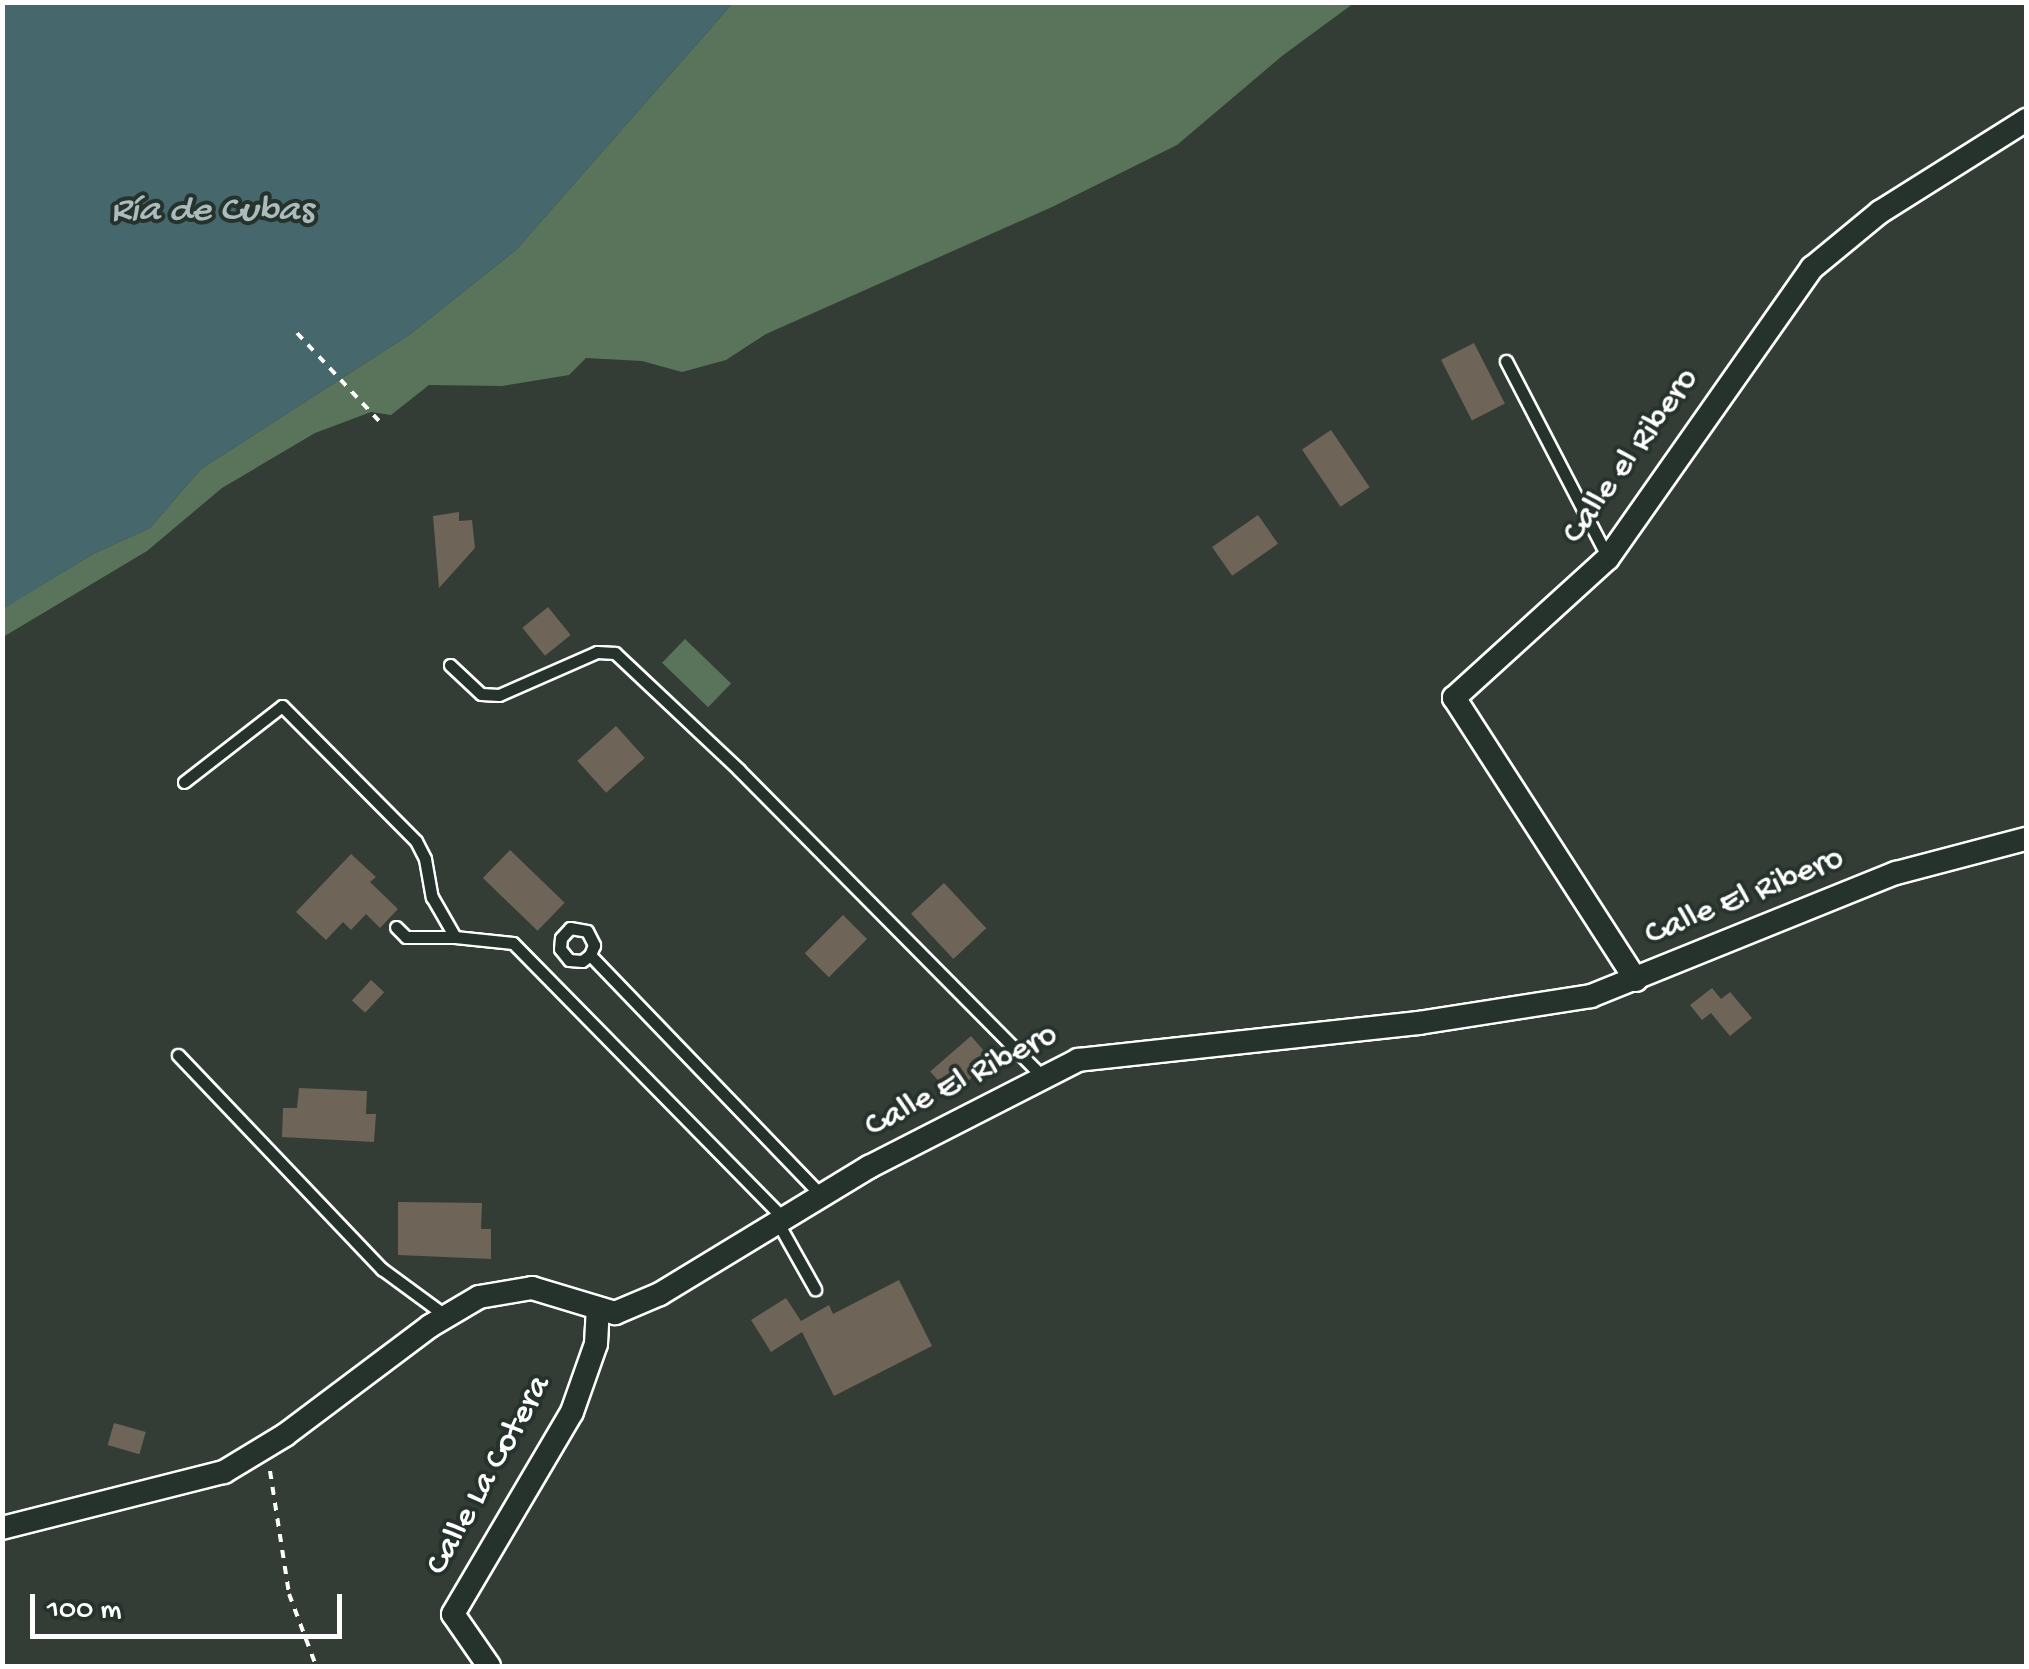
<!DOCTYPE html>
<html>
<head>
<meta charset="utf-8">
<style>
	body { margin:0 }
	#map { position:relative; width:2029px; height:1669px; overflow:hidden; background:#343d35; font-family:"Gochi Hand",sans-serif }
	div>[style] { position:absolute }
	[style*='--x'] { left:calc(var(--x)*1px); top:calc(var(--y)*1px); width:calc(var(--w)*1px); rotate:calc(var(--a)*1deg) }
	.green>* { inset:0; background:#59745a; transform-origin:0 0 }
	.water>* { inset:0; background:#46686d }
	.building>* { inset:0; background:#6e6457; transform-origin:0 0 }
	.path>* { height:4px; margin-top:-2px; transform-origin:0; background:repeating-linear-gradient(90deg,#fff 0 8px,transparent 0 16px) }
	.roads { filter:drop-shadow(2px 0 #fff) drop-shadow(-2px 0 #fff) drop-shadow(0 2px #fff) drop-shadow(0 -2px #fff) }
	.service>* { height:11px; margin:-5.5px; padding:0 5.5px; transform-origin:5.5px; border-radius:5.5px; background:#26332d }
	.minor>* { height:22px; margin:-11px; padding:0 11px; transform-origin:11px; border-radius:11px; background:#26332d }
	span { translate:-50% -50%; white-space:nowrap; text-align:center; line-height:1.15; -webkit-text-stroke:8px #26332d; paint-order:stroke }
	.street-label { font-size:35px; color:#fff }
	.water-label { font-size:38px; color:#acbbbd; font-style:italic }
	.frame { position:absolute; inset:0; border:5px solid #fff; pointer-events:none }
	.scale { position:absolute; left:30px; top:1594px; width:312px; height:45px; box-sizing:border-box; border:5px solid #fff; border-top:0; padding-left:12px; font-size:30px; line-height:35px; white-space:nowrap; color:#fff; -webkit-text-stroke:8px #26332d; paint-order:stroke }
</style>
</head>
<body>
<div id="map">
	<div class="green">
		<i style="clip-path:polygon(733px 3px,1354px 3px,1282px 56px,1177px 145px,1052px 207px,766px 334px,726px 360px,682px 372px,642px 361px,586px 358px,569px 375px,502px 386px,429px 385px,391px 415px,371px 412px,315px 433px,222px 488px,147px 551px,3px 637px,2px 609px,93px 554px,150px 528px,201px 469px,409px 335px,516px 250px)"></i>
		<i style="left:685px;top:639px;width:64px;height:33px;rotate:44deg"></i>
	</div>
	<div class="water">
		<i style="clip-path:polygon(3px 2px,733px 2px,733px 3px,516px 250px,409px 335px,201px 469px,150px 528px,93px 554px,3px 609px)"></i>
	</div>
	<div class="building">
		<i style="left:1474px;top:343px;width:68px;height:37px;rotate:63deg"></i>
		<i style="left:1331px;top:430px;width:69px;height:35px;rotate:56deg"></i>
		<i style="clip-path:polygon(459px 512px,459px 521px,472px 520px,475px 548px,439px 588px,433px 516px)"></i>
		<i style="left:1258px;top:515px;width:35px;height:56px;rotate:55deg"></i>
		<i style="left:548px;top:607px;width:36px;height:33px;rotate:51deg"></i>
		<i style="left:616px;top:726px;width:43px;height:52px;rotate:48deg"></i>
		<i style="left:510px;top:850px;width:76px;height:39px;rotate:44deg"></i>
		<i style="clip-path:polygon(351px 854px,376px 877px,370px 882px,398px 909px,380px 928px,366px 914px,351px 930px,343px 922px,326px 940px,296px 912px)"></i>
		<i style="left:944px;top:883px;width:62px;height:45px;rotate:47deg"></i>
		<i style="left:843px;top:915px;width:34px;height:54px;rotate:45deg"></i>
		<i style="left:371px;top:980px;width:18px;height:28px;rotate:43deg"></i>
		<i style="clip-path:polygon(1712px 988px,1721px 999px,1730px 992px,1752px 1018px,1730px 1036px,1711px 1013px,1702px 1020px,1690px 1005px)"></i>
		<i style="left:971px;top:1036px;width:32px;height:54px;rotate:49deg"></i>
		<i style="clip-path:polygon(299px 1088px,367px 1091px,366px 1114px,376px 1114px,374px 1142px,282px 1137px,283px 1108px,297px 1108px)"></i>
		<i style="clip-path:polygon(398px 1202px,482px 1203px,481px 1229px,491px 1229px,491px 1259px,398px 1255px)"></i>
		<i style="clip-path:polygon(899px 1280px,932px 1346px,834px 1396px,802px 1332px,771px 1352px,751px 1320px,786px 1298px,801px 1321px,829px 1305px,833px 1314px)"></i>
		<i style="left:114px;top:1423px;width:33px;height:23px;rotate:16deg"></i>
	</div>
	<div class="path">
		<i style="--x:297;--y:333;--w:123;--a:47"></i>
		<i style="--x:270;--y:1471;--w:124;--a:81.2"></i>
		<i style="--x:289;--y:1594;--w:77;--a:69.4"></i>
	</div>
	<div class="roads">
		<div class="service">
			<i style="--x:1506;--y:361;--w:222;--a:62.6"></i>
			<i style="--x:450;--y:665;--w:42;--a:43.1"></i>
			<i style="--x:481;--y:694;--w:18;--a:3"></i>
			<i style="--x:499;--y:695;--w:107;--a:-23.7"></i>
			<i style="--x:597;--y:652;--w:18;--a:3"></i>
			<i style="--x:615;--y:653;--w:170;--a:43.3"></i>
			<i style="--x:739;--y:770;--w:432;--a:45.3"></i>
			<i style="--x:184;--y:782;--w:124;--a:-37.8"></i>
			<i style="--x:282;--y:706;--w:190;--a:45.2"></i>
			<i style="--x:416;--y:841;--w:20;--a:63"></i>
			<i style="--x:425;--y:859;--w:39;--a:80"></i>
			<i style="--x:432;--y:897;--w:46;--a:60.1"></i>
			<i style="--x:455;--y:937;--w:49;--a:180"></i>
			<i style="--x:406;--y:937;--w:14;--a:-135"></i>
			<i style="--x:455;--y:937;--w:58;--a:5.9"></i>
			<i style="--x:513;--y:943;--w:387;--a:45.5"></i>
			<i style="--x:590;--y:955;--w:10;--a:143"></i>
			<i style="--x:582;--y:961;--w:13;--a:-176"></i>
			<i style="--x:569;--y:960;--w:14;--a:-129"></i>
			<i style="--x:560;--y:949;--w:11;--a:-85"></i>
			<i style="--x:561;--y:938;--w:13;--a:-48"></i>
			<i style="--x:570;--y:928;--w:17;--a:10"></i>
			<i style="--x:587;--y:931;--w:16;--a:63"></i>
			<i style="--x:594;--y:945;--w:11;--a:112"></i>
			<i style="--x:590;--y:955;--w:335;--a:46.1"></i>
			<i style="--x:178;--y:1055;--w:296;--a:46.4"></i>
			<i style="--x:382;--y:1269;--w:79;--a:36.3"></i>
			<i style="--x:778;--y:1223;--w:76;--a:60.7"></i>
		</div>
		<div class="minor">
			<i style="--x:1636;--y:980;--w:336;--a:-122.8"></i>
			<i style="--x:1454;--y:698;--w:208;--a:-42.3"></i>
			<i style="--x:1608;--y:558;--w:355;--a:-54.9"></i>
			<i style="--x:1812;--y:268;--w:88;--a:-39.5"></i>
			<i style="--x:1880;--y:212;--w:173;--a:-32.2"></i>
			<i style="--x:2;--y:1528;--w:229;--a:-14.2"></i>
			<i style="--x:224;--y:1472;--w:71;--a:-31.2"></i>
			<i style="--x:285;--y:1435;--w:181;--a:-36.9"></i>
			<i style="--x:430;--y:1326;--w:57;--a:-30.6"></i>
			<i style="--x:479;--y:1297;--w:54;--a:-9.6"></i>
			<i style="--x:532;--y:1288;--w:87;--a:16.8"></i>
			<i style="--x:615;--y:1313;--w:49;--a:-22.9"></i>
			<i style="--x:660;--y:1294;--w:245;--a:-31.3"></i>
			<i style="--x:869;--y:1167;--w:235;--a:-27.1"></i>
			<i style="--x:1078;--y:1060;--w:343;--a:-6.2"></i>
			<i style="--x:1419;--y:1023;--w:174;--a:-8.9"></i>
			<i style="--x:1591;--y:996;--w:329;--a:-22"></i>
			<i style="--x:1896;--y:873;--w:134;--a:-14.7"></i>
			<i style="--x:489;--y:1666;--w:63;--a:-124.7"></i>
			<i style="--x:453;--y:1614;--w:234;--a:-59.5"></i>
			<i style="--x:572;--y:1412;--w:72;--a:-70.6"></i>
			<i style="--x:596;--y:1344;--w:35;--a:-87"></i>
		</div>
	</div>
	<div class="street-label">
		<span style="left:1632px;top:457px;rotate:-54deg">Calle el Ribero</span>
		<span style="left:1745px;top:898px;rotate:-22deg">Calle El Ribero</span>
		<span style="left:962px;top:1082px;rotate:-27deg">Calle El Ribero</span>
		<span style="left:490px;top:1476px;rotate:-61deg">Calle La Cotera</span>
	</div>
	<div class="water-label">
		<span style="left:212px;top:213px">Ría de Cubas</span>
	</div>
	<div class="frame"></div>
	<div class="scale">100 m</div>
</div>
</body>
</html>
